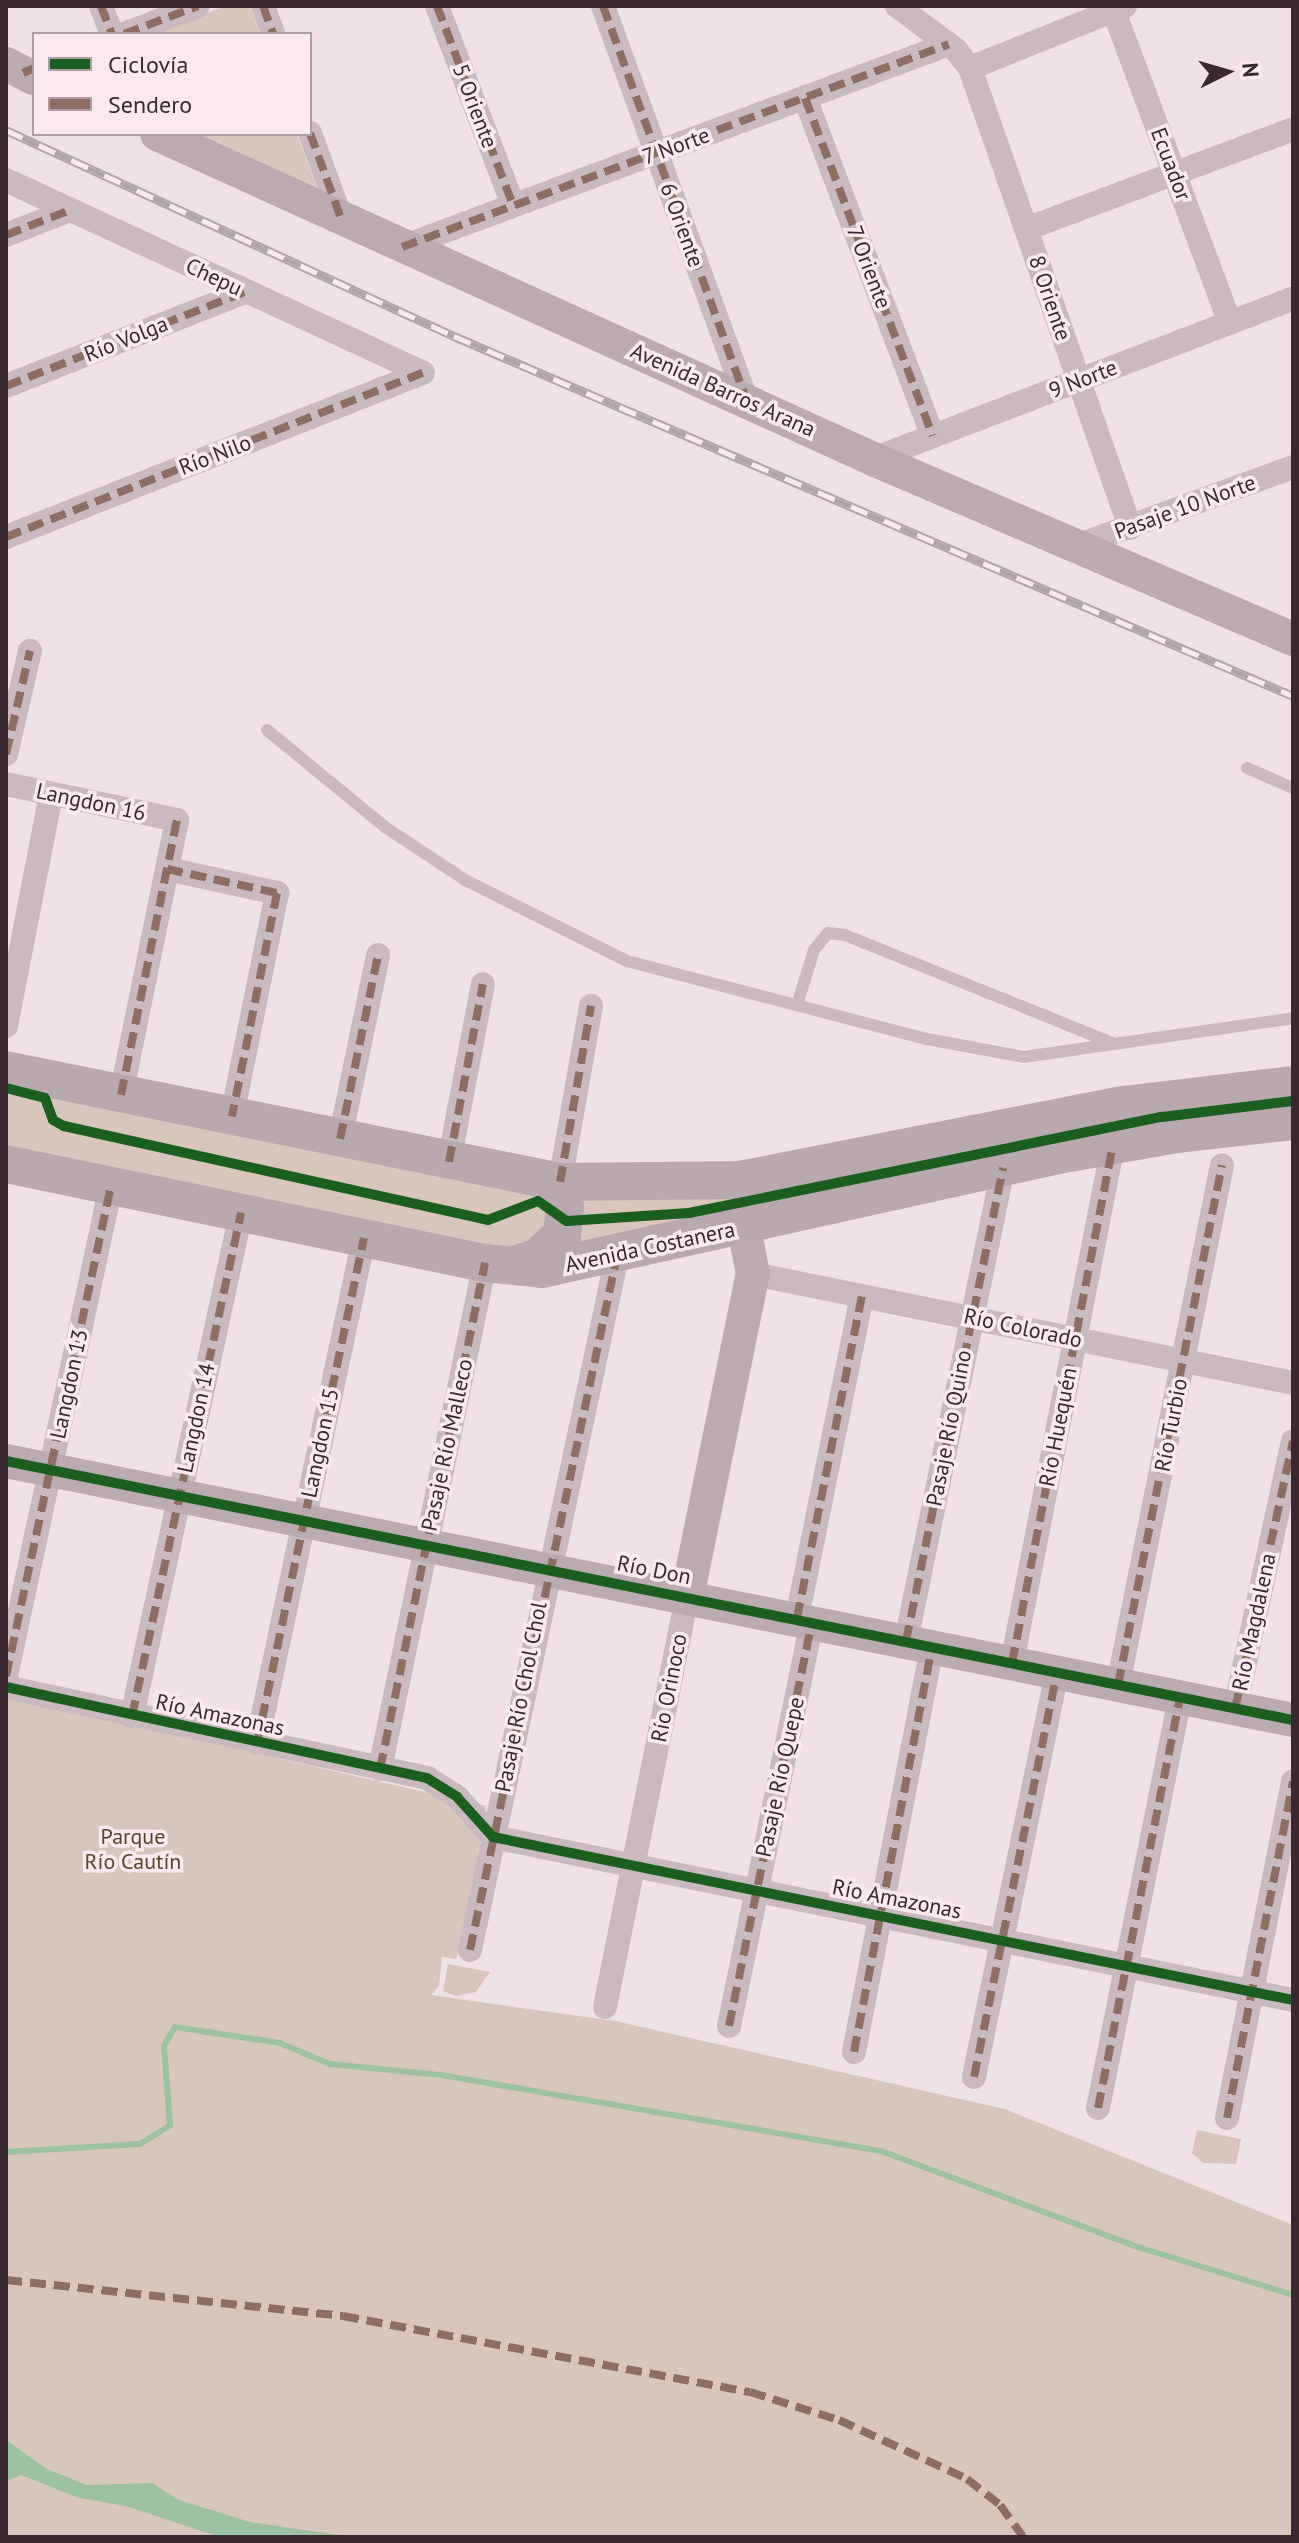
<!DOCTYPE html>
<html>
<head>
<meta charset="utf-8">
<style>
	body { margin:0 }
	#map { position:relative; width:1299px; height:2543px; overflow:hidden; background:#efe2e6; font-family:"PT Sans",sans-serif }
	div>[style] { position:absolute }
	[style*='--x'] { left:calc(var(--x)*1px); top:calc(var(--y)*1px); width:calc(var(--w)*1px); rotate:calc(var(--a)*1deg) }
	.green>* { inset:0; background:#d8c6bc }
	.water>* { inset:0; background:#9cc2a2 }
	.stream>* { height:6px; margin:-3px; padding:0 3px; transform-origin:3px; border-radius:3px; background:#9cc2a2 }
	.lane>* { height:12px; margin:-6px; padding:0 6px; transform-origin:6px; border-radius:6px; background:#c9bac0 }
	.street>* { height:24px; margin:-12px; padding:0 12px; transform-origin:12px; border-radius:12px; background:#c9bac0 }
	.secondary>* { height:34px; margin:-17px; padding:0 17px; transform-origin:17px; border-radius:17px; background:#b9abb0 }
	.primary>* { height:38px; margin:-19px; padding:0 19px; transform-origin:19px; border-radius:19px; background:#b8a9af }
	.rail>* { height:9px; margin-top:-4.5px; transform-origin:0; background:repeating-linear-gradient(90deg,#fce9ef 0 18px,#b0a5a9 0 36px); box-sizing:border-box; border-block:2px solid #b0a5a9 }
	.quiet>* { height:8px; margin-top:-4px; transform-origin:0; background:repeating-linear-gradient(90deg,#8d6e63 0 16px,transparent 0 24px) }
	.cycleway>* { height:10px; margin:-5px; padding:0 5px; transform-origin:5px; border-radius:5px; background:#1b5e20 }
	span { translate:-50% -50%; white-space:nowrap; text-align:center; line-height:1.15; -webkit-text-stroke:7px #fce9ef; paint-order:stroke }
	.street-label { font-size:22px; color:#3a2831 }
	.park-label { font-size:22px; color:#5b4429 }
	.frame { position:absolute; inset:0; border:8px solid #3a2831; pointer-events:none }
	.legend { position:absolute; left:32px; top:32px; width:280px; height:104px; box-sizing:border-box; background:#fce9ef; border:2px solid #ae9ca3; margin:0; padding:10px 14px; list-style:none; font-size:24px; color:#3a2831 }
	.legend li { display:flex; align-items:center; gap:16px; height:40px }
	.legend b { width:40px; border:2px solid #ae9ca3 }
	.north { position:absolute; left:1187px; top:32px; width:80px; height:80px; -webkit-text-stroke:6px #fce9ef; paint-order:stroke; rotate:85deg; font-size:22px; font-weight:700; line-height:32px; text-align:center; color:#3a2831 }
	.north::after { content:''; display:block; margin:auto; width:28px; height:36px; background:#3a2831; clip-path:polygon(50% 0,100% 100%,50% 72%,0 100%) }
</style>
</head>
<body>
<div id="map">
	<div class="green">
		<i style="clip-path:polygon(226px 6px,250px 6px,260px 34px,150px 34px)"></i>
		<i style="clip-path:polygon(187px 134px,297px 134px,319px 194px)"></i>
		<i style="clip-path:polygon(6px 1075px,560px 1187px,736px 1184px,739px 1225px,542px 1264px,6px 1160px)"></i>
		<i style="clip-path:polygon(6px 1696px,486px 1806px,466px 1928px,456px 1959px,442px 1957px,439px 1986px,431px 1995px,615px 2021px,1005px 2109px,1293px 2225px,1293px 2537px,6px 2537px)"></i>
		<i style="clip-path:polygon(448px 1964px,490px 1972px,476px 1992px,456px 1996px,443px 1991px)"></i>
		<i style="clip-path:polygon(1197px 2130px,1241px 2139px,1236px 2164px,1203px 2163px,1192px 2153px)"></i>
	</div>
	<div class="water">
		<i style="clip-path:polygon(6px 2440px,47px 2469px,87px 2485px,152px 2483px,179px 2500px,250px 2522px,352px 2537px,220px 2537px,126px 2506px,79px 2498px,21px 2475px,6px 2481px)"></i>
	</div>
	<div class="stream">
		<i style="--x:6;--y:2152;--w:134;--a:-3.4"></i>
		<i style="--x:140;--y:2144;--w:36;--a:-32"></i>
		<i style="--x:170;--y:2125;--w:79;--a:-94.3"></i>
		<i style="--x:164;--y:2046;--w:22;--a:-60"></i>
		<i style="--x:175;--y:2027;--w:106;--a:8.7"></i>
		<i style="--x:280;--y:2043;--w:54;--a:22.8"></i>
		<i style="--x:330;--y:2064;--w:112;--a:5.7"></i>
		<i style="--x:441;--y:2075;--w:447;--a:9.8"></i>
		<i style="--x:881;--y:2151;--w:271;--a:20.5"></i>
		<i style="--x:1135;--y:2246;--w:165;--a:17.2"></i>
	</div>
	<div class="lane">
		<i style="--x:267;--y:730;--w:153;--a:39.4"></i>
		<i style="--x:385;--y:827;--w:98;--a:33.4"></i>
		<i style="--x:467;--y:881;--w:179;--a:26.6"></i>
		<i style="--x:627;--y:961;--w:310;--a:14.6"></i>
		<i style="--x:927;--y:1039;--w:99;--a:10.5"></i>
		<i style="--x:1024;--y:1057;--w:272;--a:-8.2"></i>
		<i style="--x:1247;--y:768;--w:50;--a:23.5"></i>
		<i style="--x:797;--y:1005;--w:58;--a:-72.8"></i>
		<i style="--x:814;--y:950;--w:22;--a:-51"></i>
		<i style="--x:828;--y:933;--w:17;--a:7"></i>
		<i style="--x:845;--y:935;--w:288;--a:22"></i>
	</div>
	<div class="street">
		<i style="--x:101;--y:6;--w:30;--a:69"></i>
		<i style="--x:263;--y:6;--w:30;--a:70"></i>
		<i style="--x:437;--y:6;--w:213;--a:69.1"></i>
		<i style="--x:603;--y:6;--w:418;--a:70"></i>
		<i style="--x:897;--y:6;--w:74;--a:36.7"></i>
		<i style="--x:956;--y:50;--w:23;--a:52"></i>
		<i style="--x:970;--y:68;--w:487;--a:70.8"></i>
		<i style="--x:1112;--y:6;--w:338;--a:69.6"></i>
		<i style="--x:124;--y:34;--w:79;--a:-20.7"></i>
		<i style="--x:970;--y:68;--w:167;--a:-21.8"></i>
		<i style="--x:805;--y:98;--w:361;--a:69.3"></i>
		<i style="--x:310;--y:133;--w:90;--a:70"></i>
		<i style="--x:6;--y:180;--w:459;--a:24.8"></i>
		<i style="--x:1026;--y:229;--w:285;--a:-20.5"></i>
		<i style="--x:6;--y:235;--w:69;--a:-21.3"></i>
		<i style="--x:402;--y:247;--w:583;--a:-20.36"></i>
		<i style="--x:6;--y:386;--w:257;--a:-21.5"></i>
		<i style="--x:873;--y:459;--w:449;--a:-20.9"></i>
		<i style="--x:6;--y:537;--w:448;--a:-21.5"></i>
		<i style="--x:1076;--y:546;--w:231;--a:-20"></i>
		<i style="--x:6;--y:754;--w:106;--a:-76.9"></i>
		<i style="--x:6;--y:784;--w:175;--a:11.9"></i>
		<i style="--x:177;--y:820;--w:281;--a:101.5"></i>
		<i style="--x:167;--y:869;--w:113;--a:12.3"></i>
		<i style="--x:277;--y:893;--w:228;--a:101.4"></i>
		<i style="--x:6;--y:1026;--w:236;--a:-79"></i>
		<i style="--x:340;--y:1139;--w:188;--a:-78.3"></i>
		<i style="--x:449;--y:1162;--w:181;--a:-79.2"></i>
		<i style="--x:560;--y:1182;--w:179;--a:-80"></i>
		<i style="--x:753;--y:1274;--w:551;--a:11.41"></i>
		<i style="--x:797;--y:1618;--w:328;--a:-78.6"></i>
		<i style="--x:906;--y:1641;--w:483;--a:-78.4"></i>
		<i style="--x:1012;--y:1663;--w:528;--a:-78.97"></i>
		<i style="--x:6;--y:1676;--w:501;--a:-77.91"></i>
		<i style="--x:1118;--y:1685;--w:530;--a:-78.69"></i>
		<i style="--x:6;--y:1687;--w:431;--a:12.2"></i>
		<i style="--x:427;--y:1778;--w:36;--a:32"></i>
		<i style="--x:457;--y:1797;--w:54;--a:48"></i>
		<i style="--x:493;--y:1837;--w:816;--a:11.52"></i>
		<i style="--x:1235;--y:1709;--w:274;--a:-77.8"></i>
		<i style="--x:132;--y:1716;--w:515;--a:-77.77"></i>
		<i style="--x:257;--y:1743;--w:516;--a:-78.04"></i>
		<i style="--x:380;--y:1769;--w:517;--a:-78.28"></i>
		<i style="--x:470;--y:1950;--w:709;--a:-78.04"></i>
		<i style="--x:605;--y:2007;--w:418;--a:-78.7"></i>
		<i style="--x:729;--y:2026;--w:412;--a:-78.4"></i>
		<i style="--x:854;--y:2052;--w:413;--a:-79.1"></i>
		<i style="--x:974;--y:2077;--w:413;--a:-78.4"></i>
		<i style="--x:1098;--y:2108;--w:419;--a:-78.7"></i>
		<i style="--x:1227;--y:2118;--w:343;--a:-78.9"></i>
	</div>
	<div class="secondary">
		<i style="--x:6;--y:64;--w:31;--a:27"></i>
		<i style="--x:157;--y:134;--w:786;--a:24.41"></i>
		<i style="--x:873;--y:459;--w:457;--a:23.2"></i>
		<i style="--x:6;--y:1461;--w:1313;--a:11.38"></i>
		<i style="--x:687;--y:1597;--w:330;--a:-78.5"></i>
		<i style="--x:753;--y:1274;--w:47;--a:-101.1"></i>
	</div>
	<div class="primary">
		<i style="--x:6;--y:1070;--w:565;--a:11.43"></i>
		<i style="--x:560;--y:1182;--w:180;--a:-0.6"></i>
		<i style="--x:740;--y:1180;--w:390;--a:-11.1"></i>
		<i style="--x:1123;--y:1105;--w:171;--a:-6.7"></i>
		<i style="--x:6;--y:1164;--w:489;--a:11.7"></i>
		<i style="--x:485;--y:1263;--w:57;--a:6"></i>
		<i style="--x:542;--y:1269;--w:528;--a:-12.46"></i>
		<i style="--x:1058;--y:1155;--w:120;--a:-10.1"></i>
		<i style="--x:1176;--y:1134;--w:118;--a:-6.3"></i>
		<i style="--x:514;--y:1265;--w:25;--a:-18"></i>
		<i style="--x:538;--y:1257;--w:33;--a:-43"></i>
		<i style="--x:562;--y:1235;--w:28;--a:-84"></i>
		<i style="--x:565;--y:1207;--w:31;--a:-121"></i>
	</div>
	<div class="rail">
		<i style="--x:6;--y:130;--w:493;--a:24.7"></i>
		<i style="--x:454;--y:336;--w:913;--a:23.22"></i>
	</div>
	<div class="quiet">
		<i style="--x:101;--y:6;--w:30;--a:69"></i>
		<i style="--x:263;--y:6;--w:30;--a:70"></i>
		<i style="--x:437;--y:6;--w:213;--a:69.1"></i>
		<i style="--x:603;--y:6;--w:418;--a:70"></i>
		<i style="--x:124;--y:34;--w:79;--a:-20.7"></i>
		<i style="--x:23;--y:73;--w:12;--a:-24"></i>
		<i style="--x:805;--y:98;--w:361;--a:69.3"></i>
		<i style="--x:310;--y:133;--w:90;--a:70"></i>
		<i style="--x:6;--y:235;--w:69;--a:-21.3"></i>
		<i style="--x:402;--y:247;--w:583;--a:-20.36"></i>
		<i style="--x:6;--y:386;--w:257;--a:-21.5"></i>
		<i style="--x:6;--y:537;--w:448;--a:-21.5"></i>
		<i style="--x:6;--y:754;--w:106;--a:-76.9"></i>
		<i style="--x:167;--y:869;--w:113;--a:12.3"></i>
		<i style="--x:277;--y:893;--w:228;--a:101.4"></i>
		<i style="--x:121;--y:1095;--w:281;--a:-78.5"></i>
		<i style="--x:340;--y:1139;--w:188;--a:-78.3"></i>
		<i style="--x:449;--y:1162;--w:181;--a:-79.2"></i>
		<i style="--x:560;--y:1182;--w:179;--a:-80"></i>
		<i style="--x:797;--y:1618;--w:328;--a:-78.6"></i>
		<i style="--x:906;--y:1641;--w:483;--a:-78.4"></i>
		<i style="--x:1012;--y:1663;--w:528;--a:-78.97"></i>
		<i style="--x:6;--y:1676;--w:501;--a:-77.91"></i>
		<i style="--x:1118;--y:1685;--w:530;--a:-78.69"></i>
		<i style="--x:1235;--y:1709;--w:274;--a:-77.8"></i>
		<i style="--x:132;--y:1716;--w:515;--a:-77.77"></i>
		<i style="--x:257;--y:1743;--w:516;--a:-78.04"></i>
		<i style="--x:380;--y:1769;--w:517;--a:-78.28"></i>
		<i style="--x:470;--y:1950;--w:709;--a:-78.04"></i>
		<i style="--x:729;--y:2026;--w:412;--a:-78.4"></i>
		<i style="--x:854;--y:2052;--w:413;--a:-79.1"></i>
		<i style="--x:974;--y:2077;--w:413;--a:-78.4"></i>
		<i style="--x:1098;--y:2108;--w:419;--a:-78.7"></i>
		<i style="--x:1227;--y:2118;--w:343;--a:-78.9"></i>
		<i style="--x:6;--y:2280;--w:339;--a:6.1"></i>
		<i style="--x:343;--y:2316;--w:414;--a:10.6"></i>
		<i style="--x:750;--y:2392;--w:93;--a:17.5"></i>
		<i style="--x:839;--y:2420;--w:141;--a:24.7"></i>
		<i style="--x:967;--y:2479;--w:42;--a:38.2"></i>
		<i style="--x:1000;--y:2505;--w:39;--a:54"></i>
	</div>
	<div class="cycleway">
		<i style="--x:6;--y:1088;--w:40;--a:14.4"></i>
		<i style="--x:45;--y:1098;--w:23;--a:70"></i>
		<i style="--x:53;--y:1120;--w:13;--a:29"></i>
		<i style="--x:64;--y:1126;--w:434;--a:12.5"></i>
		<i style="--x:488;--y:1220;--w:53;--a:-20.8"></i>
		<i style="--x:538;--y:1201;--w:35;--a:35"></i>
		<i style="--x:567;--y:1221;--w:122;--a:-3.8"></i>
		<i style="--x:689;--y:1213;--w:483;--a:-11.5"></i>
		<i style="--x:1162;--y:1117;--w:132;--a:-7"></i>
		<i style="--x:6;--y:1461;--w:1313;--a:11.38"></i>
		<i style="--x:6;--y:1687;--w:431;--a:12.2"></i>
		<i style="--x:427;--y:1778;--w:36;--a:32"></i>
		<i style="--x:457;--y:1797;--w:54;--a:48"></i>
		<i style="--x:493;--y:1837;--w:816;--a:11.52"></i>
	</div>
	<div class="street-label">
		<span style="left:475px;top:106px;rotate:69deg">5 Oriente</span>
		<span style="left:676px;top:146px;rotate:-20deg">7 Norte</span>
		<span style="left:1171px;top:164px;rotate:69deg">Ecuador</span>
		<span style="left:682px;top:225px;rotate:70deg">6 Oriente</span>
		<span style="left:869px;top:267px;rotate:69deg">7 Oriente</span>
		<span style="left:214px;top:277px;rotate:25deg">Chepu</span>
		<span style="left:1050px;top:298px;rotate:71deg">8 Oriente</span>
		<span style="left:126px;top:339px;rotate:-22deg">Río Volga</span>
		<span style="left:1083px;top:379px;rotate:-21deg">9 Norte</span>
		<span style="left:723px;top:390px;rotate:24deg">Avenida Barros Arana</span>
		<span style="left:215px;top:455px;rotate:-21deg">Río Nilo</span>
		<span style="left:1185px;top:507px;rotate:-20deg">Pasaje 10 Norte</span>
		<span style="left:91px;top:802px;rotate:12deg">Langdon 16</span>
		<span style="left:650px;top:1247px;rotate:-12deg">Avenida Costanera</span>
		<span style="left:1023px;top:1328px;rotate:12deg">Río Colorado</span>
		<span style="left:69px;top:1384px;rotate:-78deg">Langdon 13</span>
		<span style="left:196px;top:1418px;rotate:-78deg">Langdon 14</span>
		<span style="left:1171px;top:1425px;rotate:-79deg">Río Turbio</span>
		<span style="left:1058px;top:1427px;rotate:-79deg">Río Huequén</span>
		<span style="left:949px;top:1428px;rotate:-79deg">Pasaje Río Quino</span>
		<span style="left:320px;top:1443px;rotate:-78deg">Langdon 15</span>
		<span style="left:447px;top:1445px;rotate:-78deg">Pasaje Río Malleco</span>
		<span style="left:654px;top:1570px;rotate:11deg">Río Don</span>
		<span style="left:1254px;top:1622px;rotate:-78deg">Río Magdalena</span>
		<span style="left:669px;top:1688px;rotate:-79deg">Río Orinoco</span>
		<span style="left:521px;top:1697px;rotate:-79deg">Pasaje Río Chol Chol</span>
		<span style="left:220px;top:1715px;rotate:12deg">Río Amazonas</span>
		<span style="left:780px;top:1777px;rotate:-78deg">Pasaje Río Quepe</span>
		<span style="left:897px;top:1899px;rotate:11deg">Río Amazonas</span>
	</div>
	<div class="park-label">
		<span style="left:133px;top:1849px">Parque<br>Río Cautín</span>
	</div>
	<div class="frame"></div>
	<ul class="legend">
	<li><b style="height:10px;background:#1b5e20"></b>Ciclovía</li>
	<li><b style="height:10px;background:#8d6e63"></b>Sendero</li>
	</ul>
	<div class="north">N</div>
</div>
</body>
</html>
